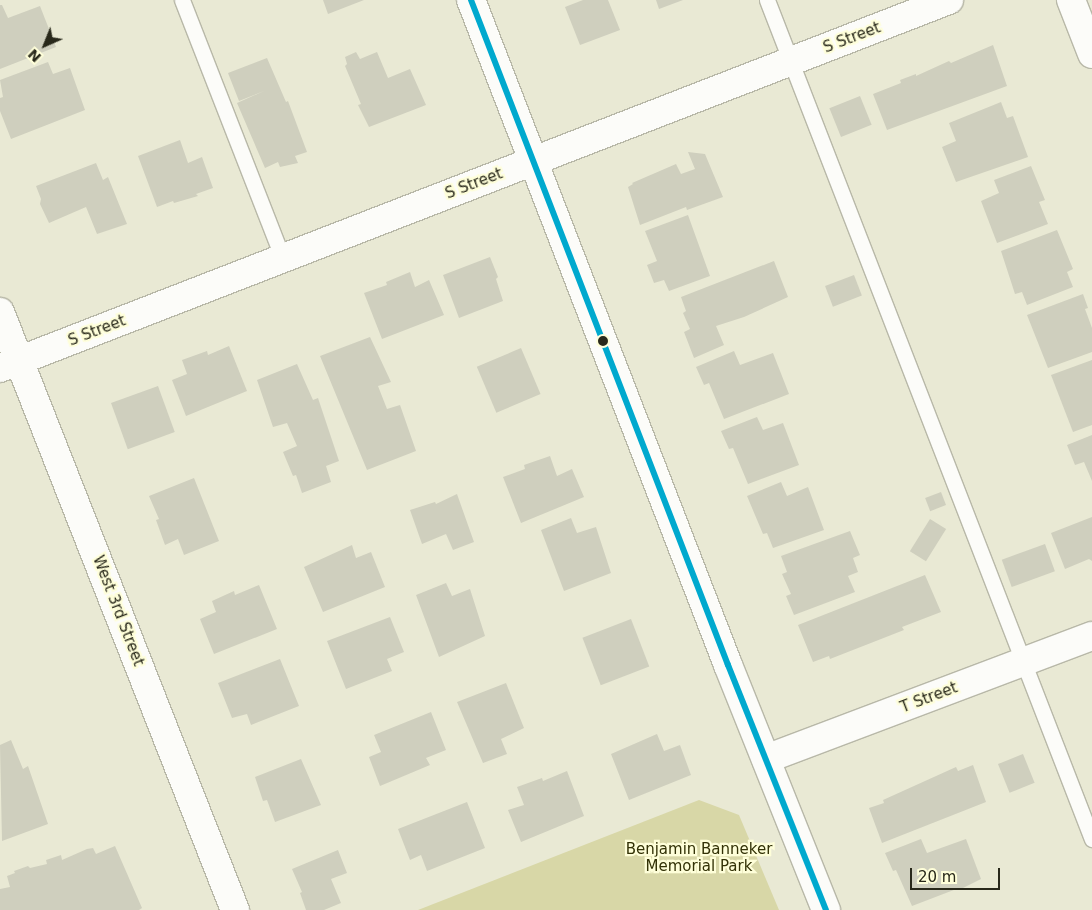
<!DOCTYPE html>
<html>
<head>
<meta charset="utf-8">
<style>
	body { margin:0 }
	#map { position:relative; width:1092px; height:910px; overflow:hidden; background:#e9e9d4; font-family:"DejaVu Sans",sans-serif }
	div>[style] { position:absolute }
	[style*='--x'] { left:calc(var(--x)*1px); top:calc(var(--y)*1px); width:calc(var(--w)*1px); rotate:calc(var(--a)*1deg) }
	.green>* { inset:0; background:#d8d7a7 }
	.building>* { inset:0; background:#cfcfbe; transform-origin:0 0 }
	.roads { filter:drop-shadow(1px 0 #b8b8a8) drop-shadow(-1px 0 #b8b8a8) drop-shadow(0 1px #b8b8a8) drop-shadow(0 -1px #b8b8a8) }
	.lane>* { height:15px; margin:-7.5px; padding:0 7.5px; transform-origin:7.5px; border-radius:7.5px; background:#fcfcf9 }
	.street>* { height:28px; margin:-14px; padding:0 14px; transform-origin:14px; border-radius:14px; background:#fcfcf9 }
	.bus-1>* { height:6px; margin:-3px; padding:0 3px; transform-origin:3px; border-radius:3px; background:#00a9ce }
	.dots>* { width:14px; height:14px; translate:-50% -50%; box-sizing:border-box; border:2px solid #fefed9; border-radius:50% }
	span { translate:-50% -50%; white-space:nowrap; text-align:center; line-height:1.15; -webkit-text-stroke:4.5px #fefed9; paint-order:stroke }
	.street-label { font-size:15px; color:#28281a }
	.park-label { font-size:15px; color:#323106 }
	.north { position:absolute; left:20px; top:20px; width:50px; height:50px; -webkit-text-stroke:4px #fefed9; paint-order:stroke; rotate:224deg; font-size:14px; font-weight:700; line-height:20px; text-align:center; color:#28281a }
	.north::after { content:''; display:block; margin:auto; width:18px; height:22px; background:#28281a; clip-path:polygon(50% 0,100% 100%,50% 72%,0 100%) }
	.scale { position:absolute; left:910px; top:868px; width:90px; height:22px; box-sizing:border-box; border:2px solid #28281a; border-top:0; padding-left:6px; font-size:15px; line-height:18px; white-space:nowrap; color:#28281a; -webkit-text-stroke:4px #fefed9; paint-order:stroke }
</style>
</head>
<body>
<div id="map">
	<div class="green">
		<i style="clip-path:polygon(699px 800px,739px 815px,779px 910px,418px 910px)"></i>
	</div>
	<div class="building">
		<i style="clip-path:polygon(323px 0,364px 0,328px 14px)"></i>
		<i style="clip-path:polygon(583px 0,608px 0,620px 30px,580px 45px,565px 7px)"></i>
		<i style="clip-path:polygon(656px 0,683px 0,659px 9px)"></i>
		<i style="clip-path:polygon(0 5px,2px 5px,8px 18px,40px 6px,56px 47px,0 69px)"></i>
		<i style="clip-path:polygon(993px 45px,1007px 86px,887px 130px,873px 94px,901px 83px,900px 80px,916px 74px,916px 76px,949px 61px,951px 63px)"></i>
		<i style="clip-path:polygon(356px 52px,360px 59px,377px 52px,388px 78px,410px 69px,426px 105px,369px 127px,358px 105px,361px 104px,345px 66px,347px 64px,345px 57px)"></i>
		<i style="clip-path:polygon(267px 58px,286px 102px,288px 101px,307px 152px,295px 156px,298px 163px,280px 167px,278px 162px,265px 168px,237px 103px,264px 91px,239px 101px,228px 73px)"></i>
		<i style="clip-path:polygon(48px 62px,53px 74px,70px 68px,85px 110px,11px 139px,0 111px,0 98px,3px 97px,0 80px)"></i>
		<i style="left:860px;top:96px;width:31px;height:33px;rotate:68deg"></i>
		<i style="clip-path:polygon(1001px 102px,1007px 118px,1013px 116px,1028px 157px,956px 182px,942px 147px,956px 141px,949px 123px)"></i>
		<i style="clip-path:polygon(180px 140px,188px 163px,202px 157px,213px 188px,196px 194px,198px 196px,174px 203px,173px 201px,157px 207px,138px 156px)"></i>
		<i style="clip-path:polygon(688px 152px,705px 154px,723px 197px,687px 210px,686px 207px,640px 225px,628px 187px,633px 184px,632px 183px,676px 164px,681px 174px,695px 169px)"></i>
		<i style="clip-path:polygon(96px 163px,103px 180px,108px 177px,127px 224px,97px 234px,86px 207px,49px 223px,40px 204px,41px 199px,36px 186px)"></i>
		<i style="clip-path:polygon(1031px 166px,1045px 200px,1039px 202px,1048px 224px,997px 243px,981px 201px,999px 193px,994px 180px)"></i>
		<i style="clip-path:polygon(688px 215px,710px 276px,669px 291px,664px 280px,654px 283px,647px 265px,657px 261px,645px 231px)"></i>
		<i style="clip-path:polygon(1057px 230px,1073px 269px,1067px 272px,1073px 287px,1027px 305px,1022px 292px,1015px 294px,1001px 251px)"></i>
		<i style="clip-path:polygon(490px 257px,498px 277px,496px 279px,503px 301px,459px 318px,443px 275px)"></i>
		<i style="clip-path:polygon(774px 261px,788px 297px,744px 317px,716px 326px,724px 345px,694px 358px,684px 332px,690px 329px,683px 313px,686px 311px,681px 297px)"></i>
		<i style="clip-path:polygon(410px 272px,415px 287px,429px 280px,444px 315px,382px 339px,364px 293px,387px 285px,386px 282px)"></i>
		<i style="left:854px;top:275px;width:22px;height:31px;rotate:69deg"></i>
		<i style="clip-path:polygon(1083px 294px,1088px 308px,1085px 309px,1092px 328px,1092px 352px,1048px 368px,1027px 315px)"></i>
		<i style="clip-path:polygon(370px 337px,391px 382px,378px 386px,387px 409px,400px 405px,416px 451px,367px 470px,320px 356px)"></i>
		<i style="clip-path:polygon(229px 346px,247px 391px,186px 416px,172px 380px,187px 374px,182px 360px,207px 351px,208px 355px)"></i>
		<i style="left:521px;top:348px;width:50px;height:48px;rotate:67deg"></i>
		<i style="clip-path:polygon(734px 351px,740px 365px,773px 353px,789px 394px,724px 419px,709px 383px,704px 385px,696px 367px)"></i>
		<i style="clip-path:polygon(1092px 360px,1092px 425px,1073px 432px,1051px 375px)"></i>
		<i style="clip-path:polygon(297px 364px,313px 400px,318px 398px,339px 461px,326px 466px,331px 482px,302px 493px,296px 475px,293px 476px,283px 452px,297px 446px,287px 423px,273px 427px,257px 380px)"></i>
		<i style="left:158px;top:386px;width:49px;height:50px;rotate:70deg"></i>
		<i style="clip-path:polygon(757px 417px,763px 430px,783px 423px,799px 465px,748px 484px,733px 448px,729px 449px,721px 431px)"></i>
		<i style="clip-path:polygon(1092px 435px,1092px 481px,1084px 462px,1075px 465px,1067px 445px)"></i>
		<i style="clip-path:polygon(550px 456px,557px 476px,572px 469px,584px 497px,521px 523px,503px 477px,525px 469px,524px 465px)"></i>
		<i style="clip-path:polygon(194px 478px,219px 541px,184px 555px,178px 539px,165px 545px,156px 520px,159px 519px,149px 496px)"></i>
		<i style="clip-path:polygon(781px 482px,787px 496px,808px 487px,824px 530px,773px 548px,767px 533px,763px 534px,747px 496px)"></i>
		<i style="left:941px;top:492px;width:14px;height:17px;rotate:69deg"></i>
		<i style="clip-path:polygon(457px 494px,474px 542px,453px 550px,446px 534px,422px 544px,410px 510px,435px 502px,436px 504px)"></i>
		<i style="clip-path:polygon(1092px 517px,1092px 561px,1089px 559px,1065px 569px,1051px 533px)"></i>
		<i style="clip-path:polygon(571px 518px,577px 533px,596px 527px,611px 573px,564px 591px,541px 530px)"></i>
		<i style="left:930px;top:519px;width:19px;height:38px;rotate:32deg"></i>
		<i style="clip-path:polygon(850px 531px,860px 555px,853px 558px,858px 572px,848px 576px,855px 592px,794px 615px,786px 596px,791px 594px,782px 574px,787px 572px,781px 556px)"></i>
		<i style="left:1045px;top:544px;width:29px;height:46px;rotate:70deg"></i>
		<i style="clip-path:polygon(352px 545px,356px 558px,371px 552px,385px 587px,323px 612px,304px 567px)"></i>
		<i style="clip-path:polygon(925px 575px,941px 612px,902px 627px,904px 630px,830px 659px,829px 656px,813px 662px,798px 625px)"></i>
		<i style="clip-path:polygon(446px 583px,452px 596px,470px 589px,485px 636px,439px 657px,416px 595px)"></i>
		<i style="clip-path:polygon(259px 585px,277px 629px,214px 654px,200px 619px,216px 612px,212px 601px,234px 591px,235px 595px)"></i>
		<i style="clip-path:polygon(390px 617px,404px 652px,387px 659px,392px 671px,346px 689px,327px 641px)"></i>
		<i style="left:631px;top:619px;width:51px;height:52px;rotate:69deg"></i>
		<i style="clip-path:polygon(280px 659px,299px 706px,251px 725px,247px 714px,232px 718px,218px 683px)"></i>
		<i style="clip-path:polygon(506px 683px,524px 728px,501px 739px,507px 754px,483px 763px,457px 702px)"></i>
		<i style="clip-path:polygon(431px 712px,446px 750px,426px 758px,430px 765px,380px 786px,369px 757px,381px 752px,374px 735px)"></i>
		<i style="clip-path:polygon(657px 734px,664px 751px,680px 745px,691px 775px,629px 800px,611px 754px)"></i>
		<i style="clip-path:polygon(11px 740px,23px 769px,28px 766px,48px 824px,2px 841px,0 745px)"></i>
		<i style="left:1023px;top:754px;width:31px;height:27px;rotate:68deg"></i>
		<i style="clip-path:polygon(301px 759px,321px 805px,275px 822px,267px 800px,263px 801px,255px 777px)"></i>
		<i style="clip-path:polygon(973px 765px,986px 802px,882px 843px,869px 808px,884px 803px,883px 800px,956px 767px,958px 771px)"></i>
		<i style="clip-path:polygon(567px 771px,584px 816px,521px 842px,508px 810px,524px 805px,517px 787px,542px 778px,543px 781px)"></i>
		<i style="clip-path:polygon(467px 802px,485px 848px,427px 871px,421px 855px,410px 860px,398px 829px)"></i>
		<i style="clip-path:polygon(921px 839px,927px 853px,966px 839px,981px 879px,959px 890px,959px 888px,912px 906px,896px 870px,893px 871px,885px 853px)"></i>
		<i style="clip-path:polygon(115px 846px,142px 908px,139px 910px,0 910px,0 889px,10px 887px,7px 876px,15px 873px,14px 871px,28px 866px,30px 868px,47px 864px,46px 860px,61px 855px,62px 860px,87px 849px,93px 848px,96px 854px)"></i>
		<i style="clip-path:polygon(338px 850px,347px 873px,331px 879px,341px 903px,324px 910px,306px 910px,300px 893px,302px 892px,292px 869px)"></i>
	</div>
	<div class="roads">
		<div class="lane">
			<i style="--x:182;--y:0;--w:278;--a:68.7"></i>
			<i style="--x:767;--y:0;--w:900;--a:68.83"></i>
		</div>
		<div class="street">
			<i style="--x:471;--y:0;--w:713;--a:68.87"></i>
			<i style="--x:728;--y:665;--w:264;--a:68.2"></i>
			<i style="--x:1071;--y:0;--w:58;--a:68.7"></i>
			<i style="--x:0;--y:312;--w:643;--a:68.55"></i>
			<i style="--x:0;--y:368;--w:1018;--a:-21.2"></i>
			<i style="--x:766;--y:759;--w:348;--a:-20.7"></i>
		</div>
	</div>
	<div class="bus-1">
		<i style="--x:471;--y:0;--w:713;--a:68.87"></i>
		<i style="--x:728;--y:665;--w:264;--a:68.2"></i>
	</div>
	<div class="dots">
		<i style="left:603px;top:341px;background:#28281a"></i>
	</div>
	<div class="street-label">
		<span style="left:852px;top:38px;rotate:-21deg">S Street</span>
		<span style="left:474px;top:184px;rotate:-21deg">S Street</span>
		<span style="left:97px;top:331px;rotate:-21deg">S Street</span>
		<span style="left:118px;top:611px;rotate:69deg">West 3rd Street</span>
		<span style="left:929px;top:698px;rotate:-21deg">T Street</span>
	</div>
	<div class="park-label">
		<span style="left:699px;top:858px">Benjamin Banneker<br>Memorial Park</span>
	</div>
	<div class="north">N</div>
	<div class="scale">20 m</div>
</div>
</body>
</html>
